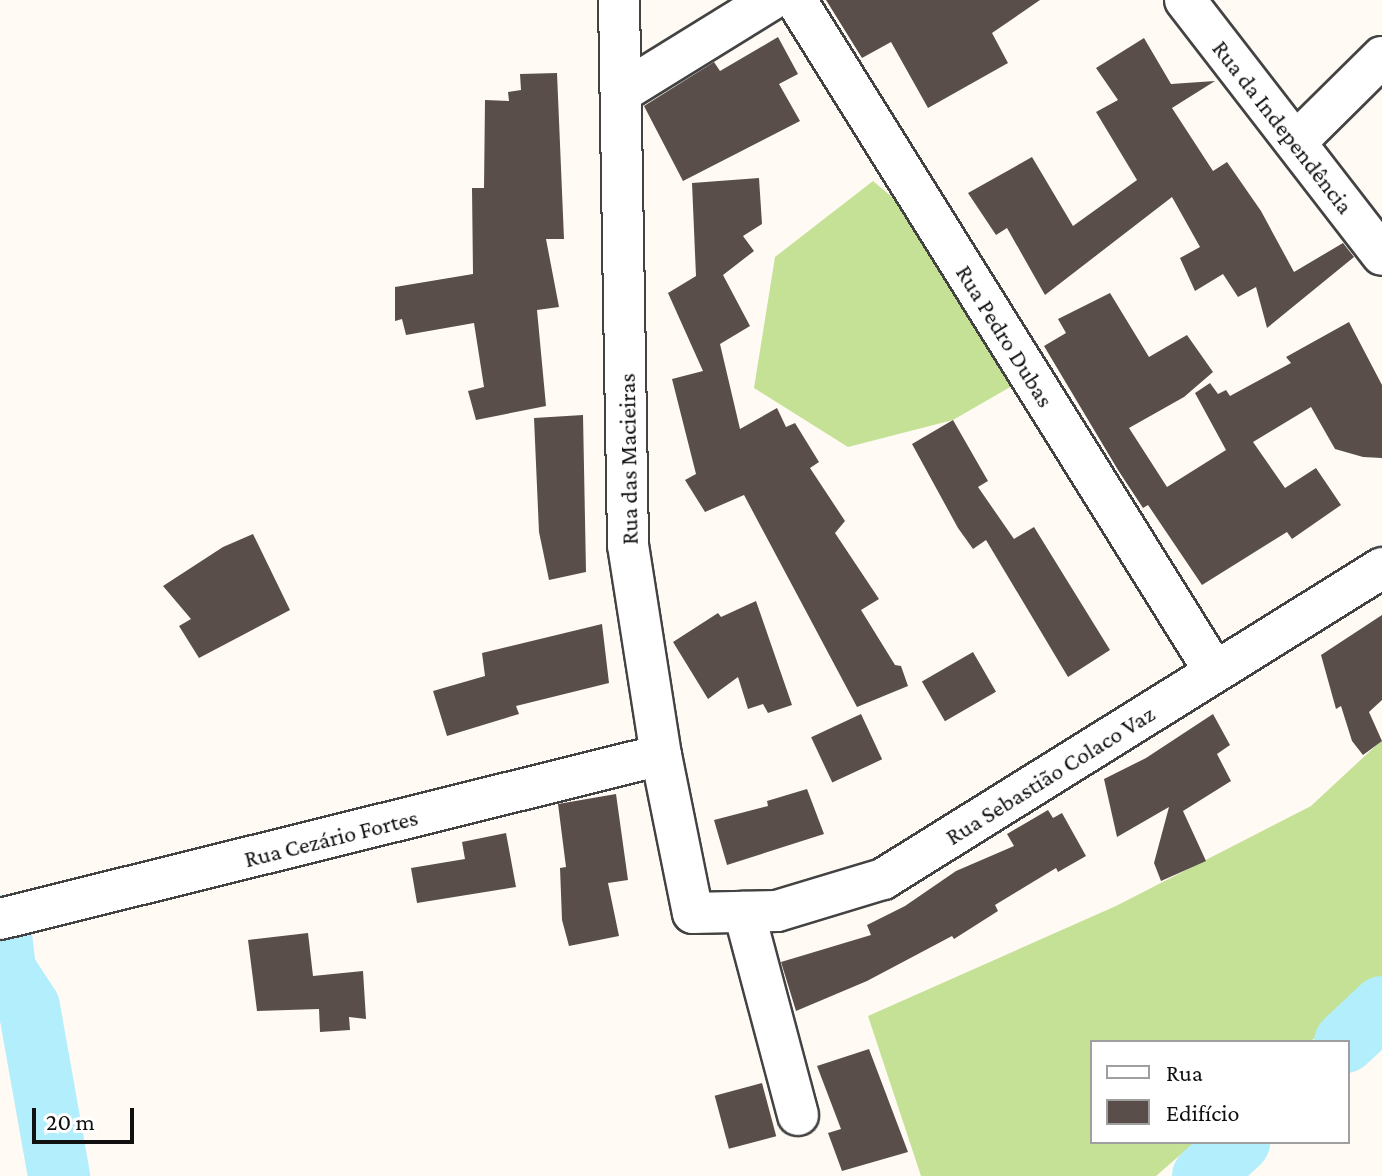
<!DOCTYPE html>
<html>
<head>
<meta charset="utf-8">
<style>
	body { margin:0 }
	#map { position:relative; width:1382px; height:1176px; overflow:hidden; background:#fffaf3; font-family:"Crimson Pro",serif }
	div>[style] { position:absolute }
	[style*='--x'] { left:calc(var(--x)*1px); top:calc(var(--y)*1px); width:calc(var(--w)*1px); rotate:calc(var(--a)*1deg) }
	.forest>* { inset:0; background:#c5e195 }
	.river>* { height:62px; margin:-31px; padding:0 31px; transform-origin:31px; border-radius:31px; background:#b2eefc }
	.building>* { inset:0; background:#5a4e4b; transform-origin:0 0 }
	.roads { filter:drop-shadow(2px 0 #434343) drop-shadow(-2px 0 #434343) drop-shadow(0 2px #434343) drop-shadow(0 -2px #434343) }
	.street>* { height:40px; margin:-20px; padding:0 20px; transform-origin:20px; border-radius:20px; background:#fff }
	span { translate:-50% -50%; white-space:nowrap; text-align:center; line-height:1.15; -webkit-text-stroke:8px #fff; paint-order:stroke }
	.street-label { font-size:24px; color:#101010 }
	.legend { position:absolute; left:1090px; top:1040px; width:260px; height:104px; box-sizing:border-box; background:#fff; border:2px solid #9f9f9f; margin:0; padding:10px 14px; list-style:none; font-size:24px; color:#101010 }
	.legend li { display:flex; align-items:center; gap:16px; height:40px }
	.legend b { width:40px; border:2px solid #9f9f9f }
	.scale { position:absolute; left:32px; top:1108px; width:102px; height:36px; box-sizing:border-box; border:4px solid #101010; border-top:0; padding-left:10px; font-size:24px; line-height:28px; white-space:nowrap; color:#101010; -webkit-text-stroke:6px #fff; paint-order:stroke }
</style>
</head>
<body>
<div id="map">
	<div class="forest">
		<i style="clip-path:polygon(873px 181px,912px 214px,1019px 382px,953px 420px,848px 447px,754px 388px,775px 257px)"></i>
		<i style="clip-path:polygon(1382px 740px,1382px 979px,1310px 1042px,1092px 1042px,1092px 1142px,1195px 1142px,1156px 1176px,921px 1176px,868px 1016px,1116px 906px,1311px 806px)"></i>
	</div>
	<div class="river">
		<i style="--x:0;--y:926;--w:44;--a:83.5"></i>
		<i style="--x:5;--y:970;--w:44;--a:57"></i>
		<i style="--x:29;--y:1007;--w:172;--a:79.9"></i>
		<i style="--x:1345;--y:1042;--w:51;--a:-43.4"></i>
		<i style="--x:1203;--y:1176;--w:50;--a:-43.4"></i>
	</div>
	<div class="building">
		<i style="clip-path:polygon(826px 0,1040px 0,992px 33px,1008px 63px,928px 108px,891px 42px,862px 58px)"></i>
		<i style="clip-path:polygon(778px 37px,798px 74px,779px 84px,800px 121px,683px 181px,644px 106px,714px 62px,720px 71px)"></i>
		<i style="clip-path:polygon(1144px 38px,1171px 84px,1215px 81px,1172px 108px,1213px 171px,1227px 162px,1261px 211px,1294px 272px,1343px 243px,1354px 257px,1267px 328px,1256px 287px,1238px 297px,1223px 274px,1195px 291px,1180px 258px,1200px 247px,1172px 197px,1045px 295px,1007px 228px,996px 235px,968px 193px,1032px 157px,1073px 226px,1137px 180px,1096px 112px,1118px 100px,1096px 68px)"></i>
		<i style="clip-path:polygon(557px 73px,564px 239px,546px 239px,559px 307px,537px 310px,546px 406px,476px 420px,468px 391px,484px 387px,474px 323px,406px 335px,402px 319px,395px 321px,395px 287px,473px 274px,472px 188px,484px 188px,485px 100px,509px 101px,508px 92px,521px 90px,520px 74px)"></i>
		<i style="clip-path:polygon(759px 178px,762px 224px,743px 236px,754px 251px,723px 275px,750px 326px,720px 344px,740px 429px,777px 408px,786px 427px,795px 423px,819px 462px,810px 468px,845px 521px,835px 533px,879px 599px,861px 610px,895px 665px,901px 666px,908px 686px,857px 707px,744px 495px,705px 512px,685px 480px,696px 474px,672px 379px,703px 371px,668px 293px,696px 276px,692px 183px)"></i>
		<i style="clip-path:polygon(1110px 293px,1149px 357px,1187px 335px,1213px 372px,1184px 397px,1129px 428px,1167px 487px,1226px 450px,1195px 393px,1210px 383px,1218px 394px,1226px 390px,1230px 396px,1291px 363px,1286px 357px,1349px 322px,1382px 385px,1382px 458px,1363px 457px,1335px 449px,1311px 407px,1253px 442px,1285px 488px,1316px 468px,1341px 505px,1292px 539px,1287px 532px,1202px 585px,1148px 505px,1143px 508px,1118px 470px,1044px 346px,1066px 333px,1058px 319px)"></i>
		<i style="clip-path:polygon(583px 415px,586px 572px,549px 580px,539px 532px,534px 418px)"></i>
		<i style="clip-path:polygon(953px 420px,988px 481px,978px 487px,1014px 539px,1034px 527px,1110px 650px,1068px 677px,986px 540px,973px 549px,958px 528px,912px 444px)"></i>
		<i style="clip-path:polygon(253px 534px,290px 610px,199px 658px,179px 626px,191px 619px,163px 586px,223px 547px)"></i>
		<i style="clip-path:polygon(756px 601px,792px 705px,768px 713px,763px 704px,748px 709px,738px 677px,708px 699px,673px 642px,718px 613px,721px 617px)"></i>
		<i style="clip-path:polygon(1382px 615px,1382px 700px,1369px 712px,1382px 741px,1363px 755px,1352px 741px,1341px 706px,1336px 709px,1321px 655px)"></i>
		<i style="clip-path:polygon(602px 624px,609px 683px,516px 706px,519px 714px,447px 736px,433px 691px,485px 676px,482px 653px)"></i>
		<i style="left:973px;top:652px;width:46px;height:59px;rotate:60deg"></i>
		<i style="left:861px;top:714px;width:50px;height:55px;rotate:65deg"></i>
		<i style="clip-path:polygon(1213px 714px,1230px 745px,1217px 754px,1231px 781px,1183px 811px,1206px 861px,1161px 881px,1154px 863px,1169px 807px,1117px 837px,1104px 779px,1146px 758px)"></i>
		<i style="clip-path:polygon(807px 789px,824px 834px,727px 865px,714px 820px,768px 806px,767px 801px)"></i>
		<i style="clip-path:polygon(616px 794px,628px 880px,608px 883px,619px 936px,569px 946px,562px 920px,560px 868px,566px 867px,558px 804px)"></i>
		<i style="clip-path:polygon(1048px 810px,1053px 818px,1062px 813px,1086px 856px,1058px 872px,1056px 868px,995px 905px,998px 911px,954px 939px,952px 936px,867px 981px,796px 1011px,781px 962px,871px 935px,867px 925px,905px 906px,956px 871px,1014px 846px,1007px 834px)"></i>
		<i style="clip-path:polygon(506px 833px,516px 887px,417px 903px,411px 868px,465px 859px,462px 842px)"></i>
		<i style="clip-path:polygon(308px 933px,313px 976px,363px 971px,366px 1019px,349px 1017px,350px 1030px,320px 1032px,319px 1009px,257px 1011px,248px 940px)"></i>
		<i style="clip-path:polygon(869px 1049px,908px 1152px,842px 1171px,828px 1133px,841px 1129px,817px 1066px)"></i>
		<i style="left:762px;top:1083px;width:55px;height:49px;rotate:75deg"></i>
	</div>
	<div class="roads">
		<div class="street">
			<i style="--x:619;--y:0;--w:545;--a:89.05"></i>
			<i style="--x:628;--y:545;--w:213;--a:81.1"></i>
			<i style="--x:661;--y:755;--w:161;--a:78.6"></i>
			<i style="--x:693;--y:913;--w:84;--a:-1.4"></i>
			<i style="--x:777;--y:911;--w:111;--a:-16.8"></i>
			<i style="--x:883;--y:879;--w:588;--a:-31.93"></i>
			<i style="--x:796;--y:0;--w:792;--a:58.06"></i>
			<i style="--x:1185;--y:0;--w:322;--a:52.3"></i>
			<i style="--x:622;--y:92;--w:175;--a:-31.7"></i>
			<i style="--x:1296;--y:142;--w:121;--a:-44.7"></i>
			<i style="--x:744;--y:912;--w:210;--a:75.1"></i>
			<i style="--x:0;--y:919;--w:681;--a:-13.93"></i>
		</div>
	</div>
	<div class="street-label">
		<span style="left:1283px;top:127px;rotate:52deg">Rua da Independência</span>
		<span style="left:1005px;top:336px;rotate:58deg">Rua Pedro Dubas</span>
		<span style="left:628px;top:459px;rotate:-91deg">Rua das Macieiras</span>
		<span style="left:1050px;top:775px;rotate:-32deg">Rua Sebastião Colaco Vaz</span>
		<span style="left:331px;top:838px;rotate:-14deg">Rua Cezário Fortes</span>
	</div>
	<ul class="legend">
	<li><b style="height:10px;background:#fff"></b>Rua</li>
	<li><b style="height:22px;background:#5a4e4b"></b>Edifício</li>
	</ul>
	<div class="scale">20 m</div>
</div>
</body>
</html>
